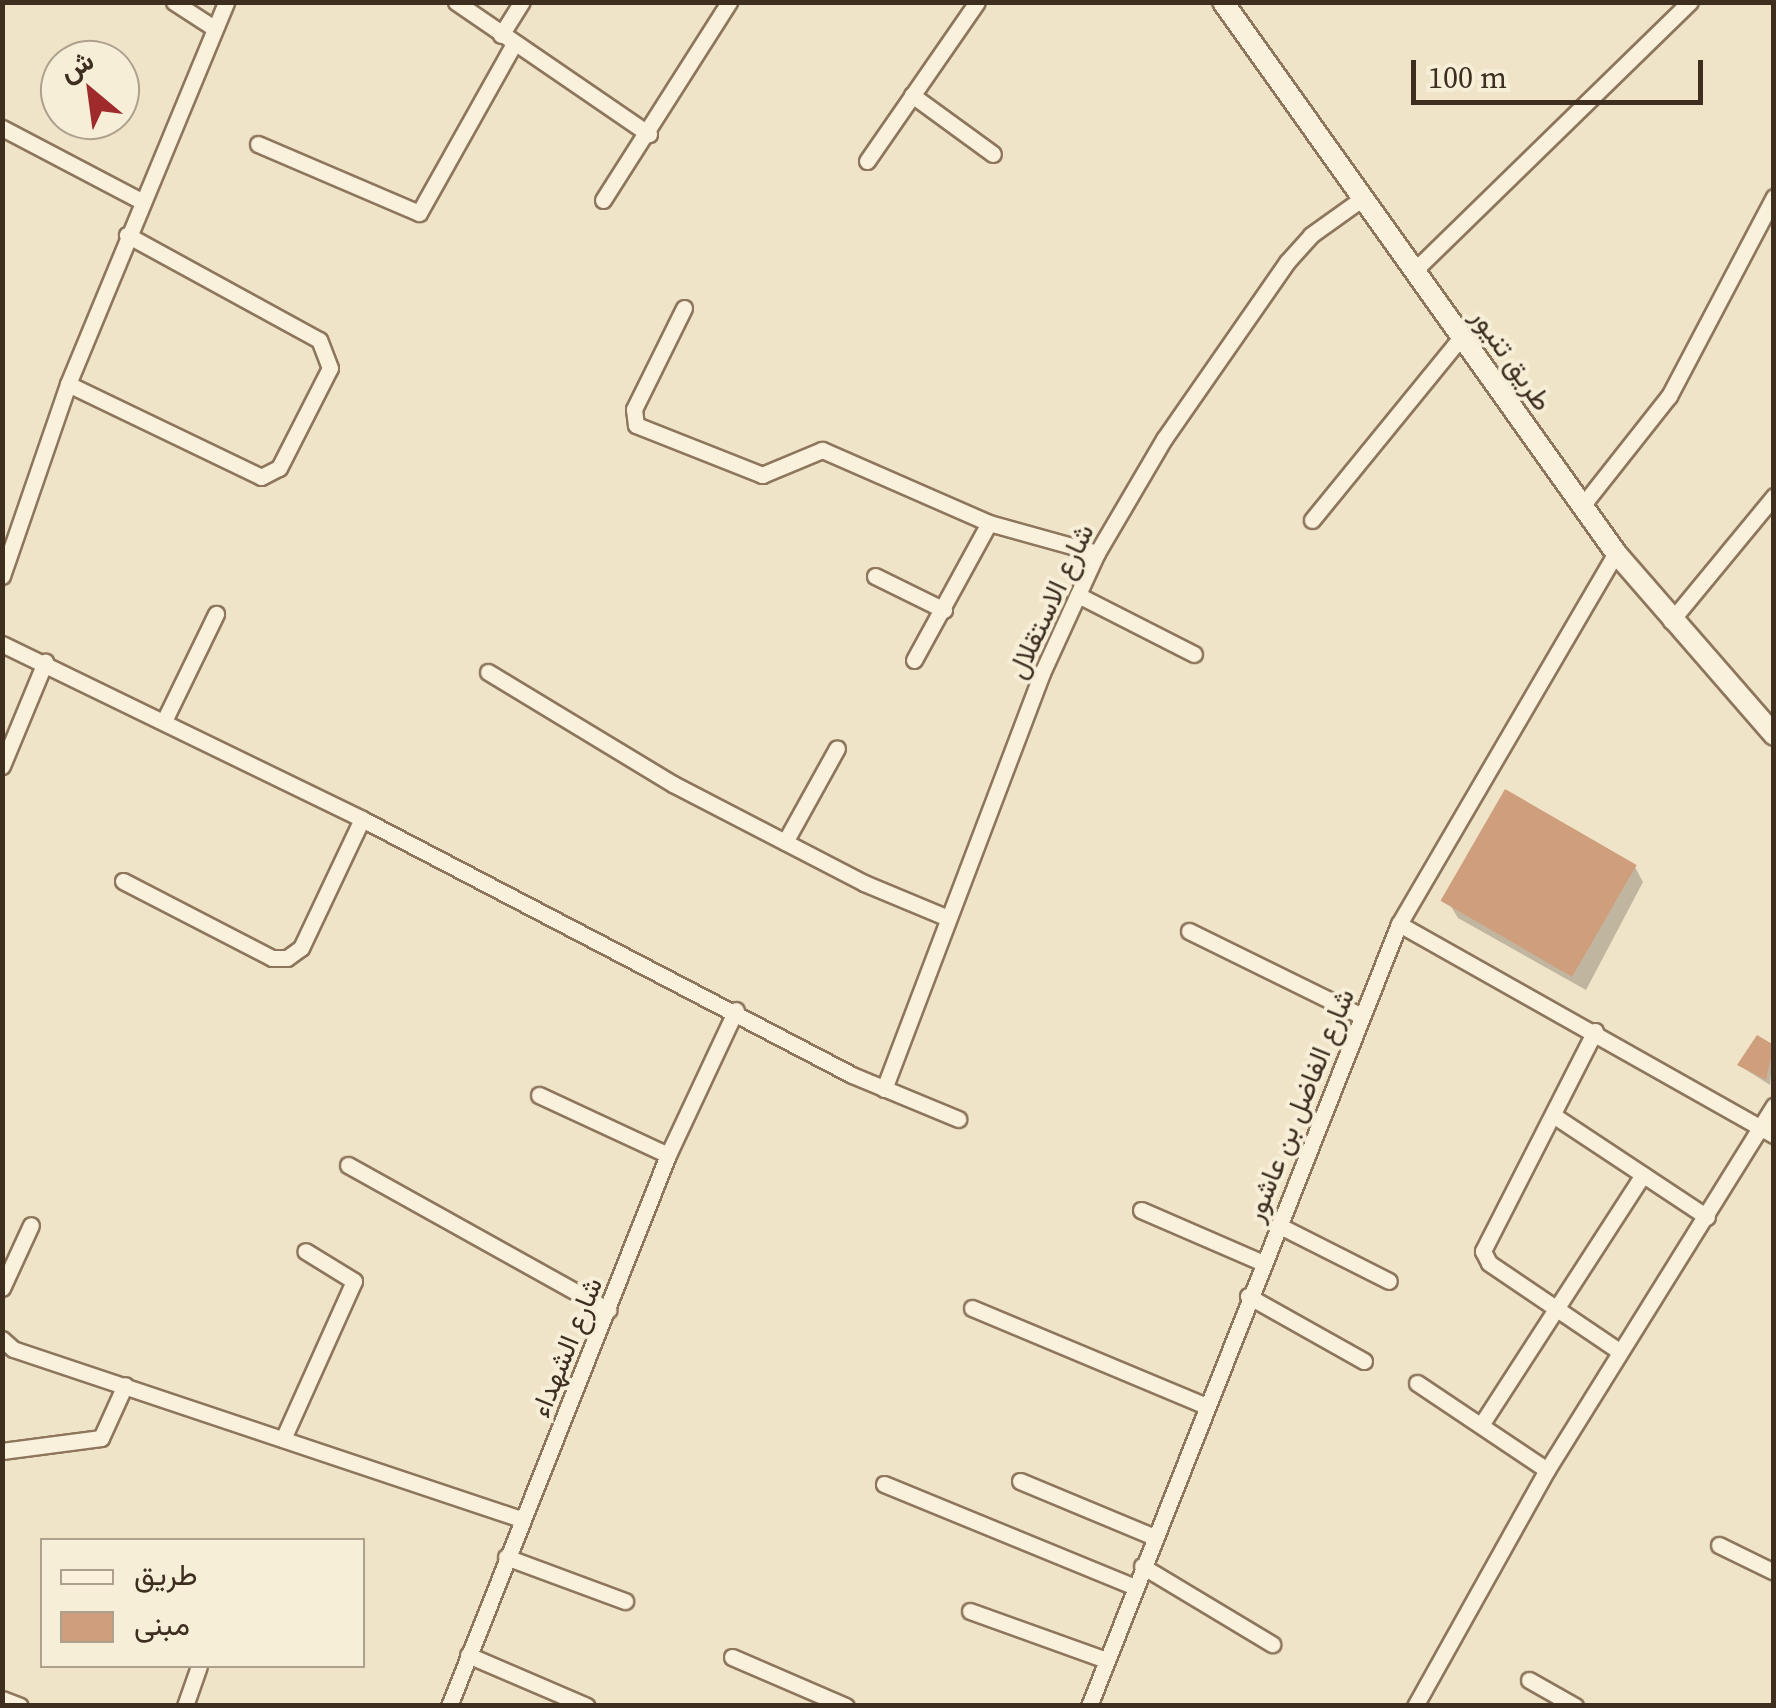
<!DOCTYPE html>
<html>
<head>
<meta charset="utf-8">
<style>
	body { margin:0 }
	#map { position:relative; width:1776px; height:1708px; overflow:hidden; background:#f0e4c8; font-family:"Source Serif 4",Vazirmatn,serif }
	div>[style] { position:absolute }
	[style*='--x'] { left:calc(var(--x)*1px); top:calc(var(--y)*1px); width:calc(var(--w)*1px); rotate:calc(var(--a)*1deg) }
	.shadow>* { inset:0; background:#0003 }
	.building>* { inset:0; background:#cf9f7d; transform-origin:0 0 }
	.roads { filter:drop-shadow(2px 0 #8d765c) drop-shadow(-2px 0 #8d765c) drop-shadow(0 2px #8d765c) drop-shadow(0 -2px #8d765c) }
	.street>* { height:15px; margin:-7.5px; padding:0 7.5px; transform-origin:7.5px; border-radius:7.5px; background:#faf1dc }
	.secondary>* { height:20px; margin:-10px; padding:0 10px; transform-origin:10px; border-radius:10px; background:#faf1dc }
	span { translate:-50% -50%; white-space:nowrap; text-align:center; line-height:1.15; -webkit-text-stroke:8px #f7eed8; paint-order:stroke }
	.street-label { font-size:28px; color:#3d2e20 }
	.frame { position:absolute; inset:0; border:5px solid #3d2e20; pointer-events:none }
	.legend { position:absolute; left:40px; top:1538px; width:325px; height:130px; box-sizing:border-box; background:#f7eed8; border:2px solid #ada18e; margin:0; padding:12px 18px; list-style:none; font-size:30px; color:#3d2e20 }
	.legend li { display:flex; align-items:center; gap:20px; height:50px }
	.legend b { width:50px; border:2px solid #ada18e }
	.north { position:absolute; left:40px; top:40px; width:100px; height:100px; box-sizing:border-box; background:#f7eed8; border:2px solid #ada18e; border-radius:50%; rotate:331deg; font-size:28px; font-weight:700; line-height:40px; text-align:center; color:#3d2e20 }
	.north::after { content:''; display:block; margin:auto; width:35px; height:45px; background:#9e2a2b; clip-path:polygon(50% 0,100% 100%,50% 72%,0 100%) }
	.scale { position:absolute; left:1411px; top:60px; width:292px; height:45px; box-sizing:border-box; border:5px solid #3d2e20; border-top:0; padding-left:12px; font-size:30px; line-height:35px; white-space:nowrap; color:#3d2e20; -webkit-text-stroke:8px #f7eed8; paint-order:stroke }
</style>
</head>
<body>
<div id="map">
	<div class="shadow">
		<i style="clip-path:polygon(1635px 867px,1643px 882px,1586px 990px,1458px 918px,1449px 903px)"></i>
		<i style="clip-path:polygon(1757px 1039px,1774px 1048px,1770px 1085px,1740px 1066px)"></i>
	</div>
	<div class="building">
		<i style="left:1505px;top:789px;width:152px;height:129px;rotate:30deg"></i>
		<i style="clip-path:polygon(1757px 1035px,1774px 1045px,1766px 1080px,1737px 1065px)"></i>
	</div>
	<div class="roads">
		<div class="street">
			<i style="--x:174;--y:2;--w:48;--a:33"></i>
			<i style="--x:456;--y:2;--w:234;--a:34.4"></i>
			<i style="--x:501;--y:35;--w:39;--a:-58"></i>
			<i style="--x:912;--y:95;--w:100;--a:36.1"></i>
			<i style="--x:2;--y:128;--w:157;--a:27.7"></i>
			<i style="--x:258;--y:144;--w:175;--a:23.2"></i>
			<i style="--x:419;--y:213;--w:194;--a:-60.7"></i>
			<i style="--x:867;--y:161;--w:193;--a:-55.3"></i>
			<i style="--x:603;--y:200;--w:235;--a:-57.5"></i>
			<i style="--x:1415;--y:270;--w:384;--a:-44.3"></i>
			<i style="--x:684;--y:308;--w:113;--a:116.3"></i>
			<i style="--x:634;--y:409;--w:16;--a:83"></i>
			<i style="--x:636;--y:425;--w:136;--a:21.6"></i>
			<i style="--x:762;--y:475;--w:65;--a:-22.6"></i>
			<i style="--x:822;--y:450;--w:182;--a:23.6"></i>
			<i style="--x:989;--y:523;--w:112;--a:15.5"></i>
			<i style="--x:68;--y:384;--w:214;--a:25.7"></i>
			<i style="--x:261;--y:477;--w:20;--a:-27"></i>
			<i style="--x:279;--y:468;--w:112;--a:-63"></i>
			<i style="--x:330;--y:368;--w:30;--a:-111"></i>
			<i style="--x:319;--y:340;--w:219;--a:-151.3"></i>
			<i style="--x:1582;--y:506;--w:140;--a:-51.7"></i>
			<i style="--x:1669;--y:396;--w:225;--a:-62.2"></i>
			<i style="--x:1312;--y:520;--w:237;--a:-50.8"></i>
			<i style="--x:2;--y:576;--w:203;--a:-71"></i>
			<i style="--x:68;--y:384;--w:413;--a:-67.5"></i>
			<i style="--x:875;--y:576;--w:77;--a:26.2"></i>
			<i style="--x:1078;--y:595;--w:130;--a:27"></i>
			<i style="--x:1671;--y:621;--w:162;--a:-50.5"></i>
			<i style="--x:2;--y:644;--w:400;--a:25.9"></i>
			<i style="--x:362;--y:819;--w:553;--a:27.58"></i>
			<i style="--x:852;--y:1075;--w:115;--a:22.5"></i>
			<i style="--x:914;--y:660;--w:156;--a:-61.3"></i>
			<i style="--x:488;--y:672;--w:216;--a:31.2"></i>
			<i style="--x:673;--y:784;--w:215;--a:27.4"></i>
			<i style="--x:864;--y:883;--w:91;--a:22.6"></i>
			<i style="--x:165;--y:719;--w:117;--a:-64.1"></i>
			<i style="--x:2;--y:766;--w:113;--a:-67.5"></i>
			<i style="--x:785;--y:842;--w:107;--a:-61"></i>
			<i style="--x:123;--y:881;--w:168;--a:27.3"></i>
			<i style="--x:272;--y:958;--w:15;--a:0"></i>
			<i style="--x:287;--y:958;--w:17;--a:-36"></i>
			<i style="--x:301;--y:948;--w:143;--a:-64.7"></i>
			<i style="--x:1399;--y:924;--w:430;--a:29.4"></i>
			<i style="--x:1189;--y:931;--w:193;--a:26.2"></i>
			<i style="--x:1595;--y:1031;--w:247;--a:117"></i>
			<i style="--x:1483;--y:1251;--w:13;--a:63"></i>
			<i style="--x:1489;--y:1263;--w:157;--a:34.1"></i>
			<i style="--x:884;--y:1089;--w:445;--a:-69.2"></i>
			<i style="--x:1042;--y:673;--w:132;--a:-65.4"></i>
			<i style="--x:1097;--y:553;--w:132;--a:-59.6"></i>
			<i style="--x:1164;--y:439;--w:216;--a:-55.2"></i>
			<i style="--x:1287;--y:262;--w:36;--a:-48"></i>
			<i style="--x:1311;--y:235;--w:65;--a:-35.6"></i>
			<i style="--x:539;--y:1095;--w:142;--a:24.9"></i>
			<i style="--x:1556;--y:1117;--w:181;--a:33.5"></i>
			<i style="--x:348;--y:1165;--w:298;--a:29.1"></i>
			<i style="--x:1141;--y:1210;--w:131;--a:23.4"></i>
			<i style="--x:1278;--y:1225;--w:124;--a:26.8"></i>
			<i style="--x:2;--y:1288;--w:69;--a:-65.3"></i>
			<i style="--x:1248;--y:1296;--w:133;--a:29.3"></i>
			<i style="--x:972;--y:1308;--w:251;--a:22.7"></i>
			<i style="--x:2;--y:1339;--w:15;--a:42"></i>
			<i style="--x:13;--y:1349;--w:536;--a:18.5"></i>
			<i style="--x:1417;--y:1383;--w:156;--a:33.8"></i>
			<i style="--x:1481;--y:1425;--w:298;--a:-57.1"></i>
			<i style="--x:283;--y:1439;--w:173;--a:-65.8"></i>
			<i style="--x:354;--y:1281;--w:57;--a:-148.5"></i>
			<i style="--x:2;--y:1451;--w:100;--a:-7.5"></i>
			<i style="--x:101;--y:1438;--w:58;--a:-65.6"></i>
			<i style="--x:1020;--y:1481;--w:143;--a:22.6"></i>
			<i style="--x:884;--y:1484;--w:271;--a:22.3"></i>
			<i style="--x:1719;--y:1545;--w:61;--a:26.1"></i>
			<i style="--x:506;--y:1557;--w:127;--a:20.3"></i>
			<i style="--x:1142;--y:1566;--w:152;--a:31"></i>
			<i style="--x:970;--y:1611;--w:145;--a:19.8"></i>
			<i style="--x:468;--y:1655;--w:129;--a:23.2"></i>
			<i style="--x:732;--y:1657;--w:124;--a:23.3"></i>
			<i style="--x:1529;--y:1680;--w:53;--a:29.5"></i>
			<i style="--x:2;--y:1699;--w:19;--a:21"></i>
			<i style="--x:185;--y:1706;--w:42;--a:-70.7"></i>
			<i style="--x:449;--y:1706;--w:593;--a:-68.32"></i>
			<i style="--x:668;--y:1155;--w:160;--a:-64.9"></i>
			<i style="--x:1089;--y:1706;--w:841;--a:-68.38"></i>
			<i style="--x:1399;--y:924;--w:430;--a:-59.7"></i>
			<i style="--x:1415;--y:1706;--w:270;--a:-60.8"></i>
			<i style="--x:1547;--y:1470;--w:429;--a:-58.1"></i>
		</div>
		<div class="secondary">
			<i style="--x:1223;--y:2;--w:677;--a:54.5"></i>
			<i style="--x:1616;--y:553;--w:241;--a:49"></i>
		</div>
	</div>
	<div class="street-label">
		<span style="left:1512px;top:359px;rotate:55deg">طريق تنيور</span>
		<span style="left:1050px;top:601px;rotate:-65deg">شارع الاستقلال</span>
		<span style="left:1299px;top:1105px;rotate:-68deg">شارع الفاضل بن عاشور</span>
		<span style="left:566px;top:1347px;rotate:-68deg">شارع الشهداء</span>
	</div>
	<div class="frame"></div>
	<ul class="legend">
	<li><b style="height:12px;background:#faf1dc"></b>طريق</li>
	<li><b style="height:28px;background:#cf9f7d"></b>مبنى</li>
	</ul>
	<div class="north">ش</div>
	<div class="scale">100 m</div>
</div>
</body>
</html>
